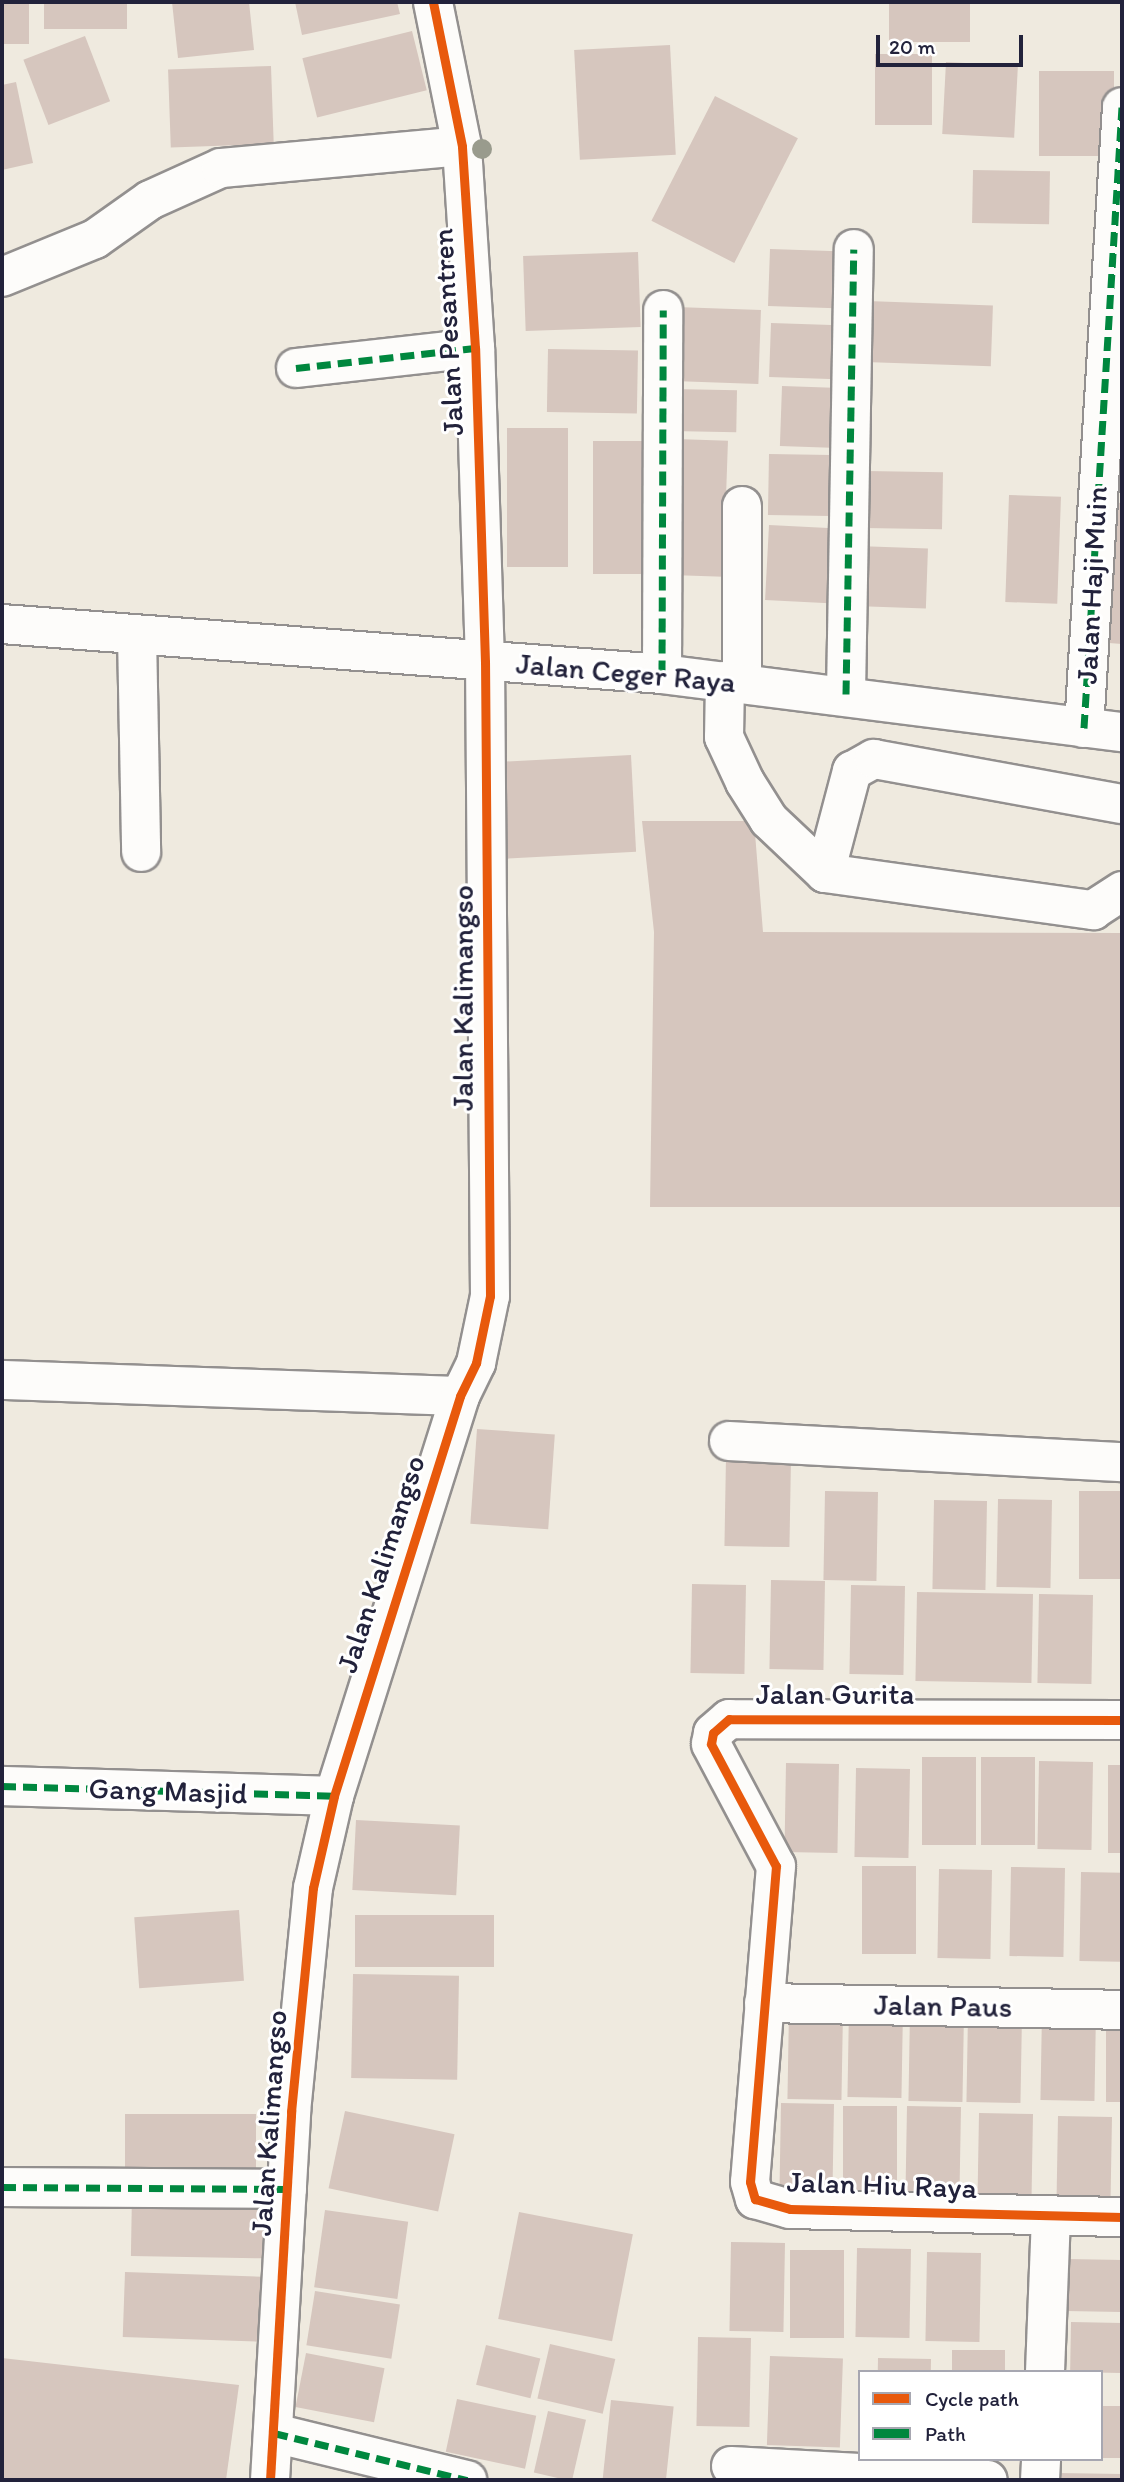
<!DOCTYPE html>
<html>
<head>
<meta charset="utf-8">
<style>
	body { margin:0 }
	#map { position:relative; width:1124px; height:2482px; overflow:hidden; background:#efeadf; font-family:Itim,sans-serif }
	div>[style] { position:absolute }
	[style*='--x'] { left:calc(var(--x)*1px); top:calc(var(--y)*1px); width:calc(var(--w)*1px); rotate:calc(var(--a)*1deg) }
	.building>* { inset:0; background:#d6c6be; transform-origin:0 0 }
	.roads { filter:drop-shadow(2px 0 #93908f) drop-shadow(-2px 0 #93908f) drop-shadow(0 2px #93908f) drop-shadow(0 -2px #93908f) }
	.minor>* { height:38px; margin:-19px; padding:0 19px; transform-origin:19px; border-radius:19px; background:#fdfcfa }
	.major>* { height:38px; margin:-19px; padding:0 19px; transform-origin:19px; border-radius:19px; background:#fdfcfa }
	.quiet>* { height:7px; margin-top:-3.5px; transform-origin:0; background:repeating-linear-gradient(90deg,#00873e 0 14px,transparent 0 21px) }
	.cycleway>* { height:9px; margin:-4.5px; padding:0 4.5px; transform-origin:4.5px; border-radius:4.5px; background:#e8590c }
	.trees>* { width:20px; height:20px; margin:-10px; border-radius:50%; background:#999b8d }
	span { translate:-50% -50%; white-space:nowrap; text-align:center; line-height:1.15; -webkit-text-stroke:6px #fff; paint-order:stroke }
	.street-label { font-size:30px; color:#22223b }
	.frame { position:absolute; inset:0; border:4px solid #22223b; pointer-events:none }
	.legend { position:absolute; left:858px; top:2370px; width:245px; height:91px; box-sizing:border-box; background:#fff; border:2px solid #a7a7b1; margin:0; padding:9px 12px; list-style:none; font-size:21px; color:#22223b }
	.legend li { display:flex; align-items:center; gap:14px; height:35px }
	.legend b { width:35px; border:2px solid #a7a7b1 }
	.scale { position:absolute; left:876px; top:35px; width:147px; height:32px; box-sizing:border-box; border:4px solid #22223b; border-top:0; padding-left:9px; font-size:21px; line-height:24px; white-space:nowrap; color:#22223b; -webkit-text-stroke:5px #fff; paint-order:stroke }
</style>
</head>
<body>
<div id="map">
	<div class="building">
		<i style="left:2px;top:2px;width:27px;height:42px"></i>
		<i style="left:44px;top:2px;width:83px;height:27px"></i>
		<i style="clip-path:polygon(172px 2px,249px 2px,254px 50px,178px 58px)"></i>
		<i style="clip-path:polygon(295px 2px,397px 2px,400px 14px,302px 35px)"></i>
		<i style="left:889px;top:2px;width:81px;height:40px"></i>
		<i style="left:412px;top:31px;width:61px;height:113px;rotate:76deg"></i>
		<i style="left:85px;top:36px;width:70px;height:66px;rotate:69deg"></i>
		<i style="left:670px;top:45px;width:110px;height:96px;rotate:87deg"></i>
		<i style="left:875px;top:54px;width:57px;height:71px"></i>
		<i style="left:946px;top:62px;width:72px;height:72px;rotate:3deg"></i>
		<i style="left:271px;top:66px;width:78px;height:103px;rotate:88deg"></i>
		<i style="left:1039px;top:71px;width:75px;height:85px"></i>
		<i style="clip-path:polygon(16px 82px,33px 163px,2px 170px,2px 85px)"></i>
		<i style="left:715px;top:96px;width:93px;height:140px;rotate:27deg"></i>
		<i style="left:973px;top:170px;width:77px;height:53px;rotate:1deg"></i>
		<i style="left:770px;top:249px;width:75px;height:57px;rotate:2deg"></i>
		<i style="left:638px;top:252px;width:75px;height:115px;rotate:88deg"></i>
		<i style="left:867px;top:301px;width:126px;height:61px;rotate:2deg"></i>
		<i style="left:676px;top:307px;width:85px;height:74px;rotate:2deg"></i>
		<i style="left:771px;top:323px;width:68px;height:54px;rotate:2deg"></i>
		<i style="left:548px;top:349px;width:90px;height:63px;rotate:1deg"></i>
		<i style="left:782px;top:386px;width:58px;height:60px;rotate:2deg"></i>
		<i style="left:672px;top:389px;width:65px;height:42px;rotate:1deg"></i>
		<i style="left:507px;top:428px;width:61px;height:139px"></i>
		<i style="left:676px;top:439px;width:52px;height:136px;rotate:2deg"></i>
		<i style="left:658px;top:441px;width:133px;height:65px;rotate:90deg"></i>
		<i style="left:769px;top:454px;width:62px;height:61px;rotate:1deg"></i>
		<i style="left:866px;top:471px;width:77px;height:57px;rotate:1deg"></i>
		<i style="left:1009px;top:495px;width:52px;height:107px;rotate:2deg"></i>
		<i style="clip-path:polygon(1105px 502px,1122px 503px,1122px 644px,1096px 642px)"></i>
		<i style="left:769px;top:525px;width:64px;height:75px;rotate:3deg"></i>
		<i style="left:857px;top:546px;width:71px;height:60px;rotate:2deg"></i>
		<i style="left:631px;top:755px;width:97px;height:135px;rotate:87deg"></i>
		<i style="clip-path:polygon(642px 821px,754px 821px,763px 932px,1122px 933px,1122px 1207px,650px 1207px,654px 932px)"></i>
		<i style="left:477px;top:1429px;width:78px;height:95px;rotate:4deg"></i>
		<i style="left:726px;top:1457px;width:65px;height:89px;rotate:1deg"></i>
		<i style="left:825px;top:1491px;width:53px;height:89px;rotate:1deg"></i>
		<i style="left:1079px;top:1491px;width:43px;height:88px"></i>
		<i style="left:998px;top:1499px;width:54px;height:88px;rotate:1deg"></i>
		<i style="left:934px;top:1500px;width:53px;height:89px;rotate:1deg"></i>
		<i style="left:771px;top:1580px;width:54px;height:89px;rotate:1deg"></i>
		<i style="left:692px;top:1584px;width:54px;height:89px;rotate:1deg"></i>
		<i style="left:851px;top:1585px;width:54px;height:89px;rotate:1deg"></i>
		<i style="left:917px;top:1592px;width:116px;height:89px;rotate:1deg"></i>
		<i style="left:1039px;top:1594px;width:54px;height:89px;rotate:1deg"></i>
		<i style="left:922px;top:1757px;width:54px;height:88px"></i>
		<i style="left:981px;top:1757px;width:54px;height:88px"></i>
		<i style="left:1039px;top:1761px;width:54px;height:88px;rotate:1deg"></i>
		<i style="left:786px;top:1763px;width:53px;height:89px;rotate:1deg"></i>
		<i style="left:1108px;top:1765px;width:14px;height:88px"></i>
		<i style="left:856px;top:1768px;width:54px;height:89px;rotate:1deg"></i>
		<i style="left:356px;top:1820px;width:104px;height:70px;rotate:3deg"></i>
		<i style="left:862px;top:1866px;width:54px;height:88px"></i>
		<i style="left:1011px;top:1867px;width:54px;height:89px;rotate:1deg"></i>
		<i style="left:939px;top:1869px;width:53px;height:89px;rotate:1deg"></i>
		<i style="left:1081px;top:1872px;width:41px;height:89px;rotate:1deg"></i>
		<i style="left:239px;top:1910px;width:71px;height:105px;rotate:86deg"></i>
		<i style="left:355px;top:1915px;width:139px;height:52px"></i>
		<i style="left:353px;top:1974px;width:106px;height:104px;rotate:1deg"></i>
		<i style="left:849px;top:2008px;width:54px;height:89px;rotate:1deg"></i>
		<i style="left:789px;top:2010px;width:54px;height:89px;rotate:1deg"></i>
		<i style="left:1042px;top:2011px;width:54px;height:89px;rotate:1deg"></i>
		<i style="left:910px;top:2012px;width:54px;height:89px;rotate:1deg"></i>
		<i style="left:1106px;top:2013px;width:16px;height:89px"></i>
		<i style="left:968px;top:2014px;width:54px;height:88px;rotate:1deg"></i>
		<i style="left:781px;top:2103px;width:53px;height:89px;rotate:1deg"></i>
		<i style="left:843px;top:2106px;width:54px;height:88px"></i>
		<i style="left:907px;top:2106px;width:54px;height:89px;rotate:1deg"></i>
		<i style="left:345px;top:2111px;width:112px;height:79px;rotate:12deg"></i>
		<i style="left:979px;top:2113px;width:54px;height:89px;rotate:1deg"></i>
		<i style="left:125px;top:2114px;width:131px;height:67px"></i>
		<i style="left:1058px;top:2116px;width:54px;height:89px;rotate:1deg"></i>
		<i style="left:132px;top:2193px;width:133px;height:63px;rotate:1deg"></i>
		<i style="left:325px;top:2210px;width:84px;height:78px;rotate:8deg"></i>
		<i style="left:519px;top:2212px;width:116px;height:109px;rotate:11deg"></i>
		<i style="left:731px;top:2242px;width:54px;height:89px;rotate:1deg"></i>
		<i style="left:857px;top:2248px;width:54px;height:89px;rotate:1deg"></i>
		<i style="left:790px;top:2250px;width:54px;height:88px"></i>
		<i style="left:927px;top:2252px;width:54px;height:89px;rotate:1deg"></i>
		<i style="left:1067px;top:2259px;width:55px;height:52px;rotate:1deg"></i>
		<i style="left:125px;top:2272px;width:137px;height:65px;rotate:2deg"></i>
		<i style="left:315px;top:2291px;width:86px;height:55px;rotate:9deg"></i>
		<i style="left:1071px;top:2322px;width:51px;height:50px;rotate:1deg"></i>
		<i style="left:698px;top:2337px;width:53px;height:89px;rotate:1deg"></i>
		<i style="left:550px;top:2344px;width:67px;height:56px;rotate:13deg"></i>
		<i style="left:486px;top:2345px;width:56px;height:41px;rotate:14deg"></i>
		<i style="left:952px;top:2350px;width:53px;height:22px"></i>
		<i style="left:306px;top:2353px;width:80px;height:55px;rotate:11deg"></i>
		<i style="left:770px;top:2356px;width:73px;height:89px;rotate:2deg"></i>
		<i style="clip-path:polygon(2px 2358px,239px 2385px,226px 2480px,2px 2480px)"></i>
		<i style="left:878px;top:2358px;width:53px;height:14px;rotate:1deg"></i>
		<i style="left:457px;top:2399px;width:81px;height:54px;rotate:12deg"></i>
		<i style="left:611px;top:2400px;width:63px;height:80px;rotate:6deg"></i>
		<i style="left:1101px;top:2406px;width:21px;height:52px"></i>
		<i style="left:548px;top:2411px;width:39px;height:63px;rotate:13deg"></i>
		<i style="clip-path:polygon(1057px 2473px,1122px 2474px,1122px 2480px,1056px 2480px)"></i>
	</div>
	<div class="roads">
		<div class="minor">
			<i style="--x:2;--y:277;--w:100;--a:-22.2"></i>
			<i style="--x:95;--y:239;--w:67;--a:-35.3"></i>
			<i style="--x:150;--y:200;--w:78;--a:-24.3"></i>
			<i style="--x:221;--y:168;--w:242;--a:-5.2"></i>
			<i style="--x:296;--y:368;--w:180;--a:-6.4"></i>
			<i style="--x:137;--y:635;--w:217;--a:88.9"></i>
			<i style="--x:662;--y:674;--w:364;--a:-89.8"></i>
			<i style="--x:725;--y:681;--w:56;--a:91"></i>
			<i style="--x:724;--y:737;--w:50;--a:65"></i>
			<i style="--x:745;--y:782;--w:45;--a:57.7"></i>
			<i style="--x:769;--y:820;--w:77;--a:43.4"></i>
			<i style="--x:825;--y:873;--w:271;--a:7.9"></i>
			<i style="--x:1093;--y:910;--w:35;--a:-33"></i>
			<i style="--x:742;--y:683;--w:177;--a:-90"></i>
			<i style="--x:846;--y:694;--w:445;--a:-89"></i>
			<i style="--x:1084;--y:728;--w:622;--a:-86.5"></i>
			<i style="--x:825;--y:873;--w:106;--a:-75.2"></i>
			<i style="--x:852;--y:771;--w:25;--a:-29"></i>
			<i style="--x:874;--y:759;--w:252;--a:10.3"></i>
			<i style="--x:2;--y:1380;--w:458;--a:2"></i>
			<i style="--x:729;--y:1441;--w:394;--a:3.1"></i>
			<i style="--x:1122;--y:1720;--w:393;--a:-179.9"></i>
			<i style="--x:729;--y:1719;--w:21;--a:139"></i>
			<i style="--x:713;--y:1733;--w:11;--a:100"></i>
			<i style="--x:711;--y:1744;--w:138;--a:62"></i>
			<i style="--x:776;--y:1866;--w:317;--a:94.7"></i>
			<i style="--x:750;--y:2182;--w:18;--a:74"></i>
			<i style="--x:755;--y:2199;--w:36;--a:16"></i>
			<i style="--x:790;--y:2209;--w:332;--a:1.4"></i>
			<i style="--x:2;--y:1786;--w:332;--a:1.7"></i>
			<i style="--x:764;--y:2003;--w:358;--a:1.1"></i>
			<i style="--x:2;--y:2187;--w:285;--a:0.4"></i>
			<i style="--x:1045;--y:2372;--w:157;--a:-87.8"></i>
			<i style="--x:274;--y:2433;--w:199;--a:13.7"></i>
			<i style="--x:731;--y:2466;--w:257;--a:3.1"></i>
			<i style="--x:270;--y:2480;--w:369;--a:-86.7"></i>
			<i style="--x:291;--y:2112;--w:225;--a:-84.4"></i>
			<i style="--x:313;--y:1888;--w:94;--a:-77.1"></i>
			<i style="--x:334;--y:1796;--w:419;--a:-72.5"></i>
			<i style="--x:460;--y:1396;--w:37;--a:-64"></i>
			<i style="--x:476;--y:1363;--w:68;--a:-78.2"></i>
			<i style="--x:490;--y:1296;--w:634;--a:-90.45"></i>
			<i style="--x:485;--y:662;--w:314;--a:-91.8"></i>
			<i style="--x:475;--y:348;--w:202;--a:-93.7"></i>
			<i style="--x:462;--y:146;--w:147;--a:-101.4"></i>
			<i style="--x:1040;--y:2480;--w:21;--a:-87"></i>
		</div>
		<div class="major">
			<i style="--x:2;--y:624;--w:662;--a:4.33"></i>
			<i style="--x:662;--y:674;--w:464;--a:7.2"></i>
		</div>
	</div>
	<div class="quiet">
		<i style="--x:296;--y:368;--w:180;--a:-6.4"></i>
		<i style="--x:662;--y:674;--w:364;--a:-89.8"></i>
		<i style="--x:846;--y:694;--w:445;--a:-89"></i>
		<i style="--x:1084;--y:728;--w:622;--a:-86.5"></i>
		<i style="--x:2;--y:1786;--w:332;--a:1.7"></i>
		<i style="--x:2;--y:2187;--w:285;--a:0.4"></i>
		<i style="--x:274;--y:2433;--w:199;--a:13.7"></i>
	</div>
	<div class="cycleway">
		<i style="--x:1122;--y:1720;--w:393;--a:-179.9"></i>
		<i style="--x:729;--y:1719;--w:21;--a:139"></i>
		<i style="--x:713;--y:1733;--w:11;--a:100"></i>
		<i style="--x:711;--y:1744;--w:138;--a:62"></i>
		<i style="--x:776;--y:1866;--w:317;--a:94.7"></i>
		<i style="--x:750;--y:2182;--w:18;--a:74"></i>
		<i style="--x:755;--y:2199;--w:36;--a:16"></i>
		<i style="--x:790;--y:2209;--w:332;--a:1.4"></i>
		<i style="--x:270;--y:2480;--w:369;--a:-86.7"></i>
		<i style="--x:291;--y:2112;--w:225;--a:-84.4"></i>
		<i style="--x:313;--y:1888;--w:94;--a:-77.1"></i>
		<i style="--x:334;--y:1796;--w:419;--a:-72.5"></i>
		<i style="--x:460;--y:1396;--w:37;--a:-64"></i>
		<i style="--x:476;--y:1363;--w:68;--a:-78.2"></i>
		<i style="--x:490;--y:1296;--w:634;--a:-90.45"></i>
		<i style="--x:485;--y:662;--w:314;--a:-91.8"></i>
		<i style="--x:475;--y:348;--w:202;--a:-93.7"></i>
		<i style="--x:462;--y:146;--w:147;--a:-101.4"></i>
	</div>
	<div class="trees">
		<i style="left:482px;top:149px"></i>
	</div>
	<div class="street-label">
		<span style="left:448px;top:332px;rotate:-93deg">Jalan Pesantren</span>
		<span style="left:1092px;top:585px;rotate:-87deg">Jalan Haji Muin</span>
		<span style="left:626px;top:673px;rotate:5deg">Jalan Ceger Raya</span>
		<span style="left:463px;top:998px;rotate:-90deg">Jalan Kalimangso</span>
		<span style="left:381px;top:1564px;rotate:-72deg">Jalan Kalimangso</span>
		<span style="left:835px;top:1694px">Jalan Gurita</span>
		<span style="left:168px;top:1791px;rotate:2deg">Gang Masjid</span>
		<span style="left:943px;top:2006px;rotate:1deg">Jalan Paus</span>
		<span style="left:269px;top:2123px;rotate:-86deg">Jalan Kalimangso</span>
		<span style="left:882px;top:2185px;rotate:2deg">Jalan Hiu Raya</span>
	</div>
	<div class="frame"></div>
	<ul class="legend">
	<li><b style="height:9px;background:#e8590c"></b>Cycle path</li>
	<li><b style="height:9px;background:#00873e"></b>Path</li>
	</ul>
	<div class="scale">20 m</div>
</div>
</body>
</html>
